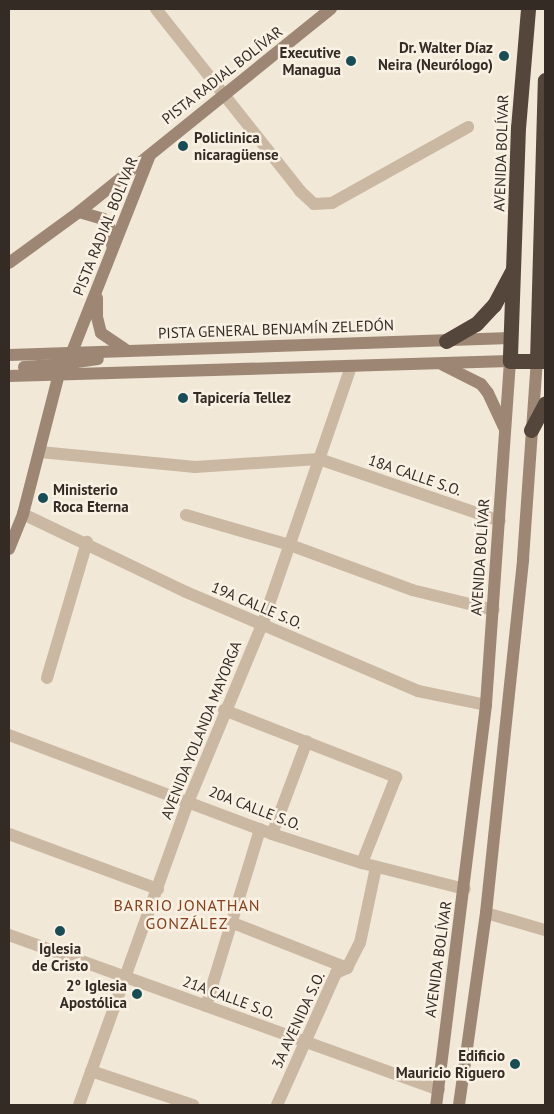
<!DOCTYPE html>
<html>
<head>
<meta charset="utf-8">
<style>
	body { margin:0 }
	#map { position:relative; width:554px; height:1114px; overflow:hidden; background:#f1e8d7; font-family:"PT Sans",sans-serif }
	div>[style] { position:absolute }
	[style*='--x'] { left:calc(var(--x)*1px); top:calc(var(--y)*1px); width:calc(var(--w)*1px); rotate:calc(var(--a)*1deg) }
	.street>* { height:12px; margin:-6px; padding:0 6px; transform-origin:6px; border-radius:6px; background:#cab8a3 }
	.secondary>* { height:12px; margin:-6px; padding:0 6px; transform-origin:6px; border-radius:6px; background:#9d8774 }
	.highway>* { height:15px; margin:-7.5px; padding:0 7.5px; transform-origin:7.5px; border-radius:7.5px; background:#55463c }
	.dots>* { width:14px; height:14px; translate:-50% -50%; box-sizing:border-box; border:2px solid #f9f1e3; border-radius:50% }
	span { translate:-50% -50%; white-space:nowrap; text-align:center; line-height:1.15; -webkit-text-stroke:5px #f9f1e3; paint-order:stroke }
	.poi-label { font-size:15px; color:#342b25; font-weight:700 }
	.right { translate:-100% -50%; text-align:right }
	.left { translate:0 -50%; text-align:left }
	.street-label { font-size:15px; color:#342b25 }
	.neighbourhood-label { font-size:16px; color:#853f1c; letter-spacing:1px }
	.frame { position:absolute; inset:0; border:10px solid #342b25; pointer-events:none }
</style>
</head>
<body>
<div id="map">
	<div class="street">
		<i style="--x:156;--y:9;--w:232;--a:51.6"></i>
		<i style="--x:300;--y:191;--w:19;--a:43"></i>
		<i style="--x:314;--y:204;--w:18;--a:-3"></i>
		<i style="--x:332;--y:203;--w:156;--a:-29.2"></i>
		<i style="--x:40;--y:452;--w:156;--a:5.5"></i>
		<i style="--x:195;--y:467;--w:124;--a:-3.7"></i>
		<i style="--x:319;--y:459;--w:191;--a:18.9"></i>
		<i style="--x:23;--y:514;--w:181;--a:25.6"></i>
		<i style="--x:186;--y:592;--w:252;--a:23.1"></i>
		<i style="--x:418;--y:691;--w:69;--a:11.6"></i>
		<i style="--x:186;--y:515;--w:108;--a:16.1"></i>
		<i style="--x:290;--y:545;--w:130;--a:20.2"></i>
		<i style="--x:412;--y:590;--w:84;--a:13.7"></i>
		<i style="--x:47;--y:678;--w:142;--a:-73.6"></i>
		<i style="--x:224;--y:710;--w:185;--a:21.3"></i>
		<i style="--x:396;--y:777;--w:92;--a:111.6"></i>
		<i style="--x:9;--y:735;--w:281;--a:20.6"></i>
		<i style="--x:272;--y:834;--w:95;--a:17.9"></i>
		<i style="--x:362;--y:863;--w:106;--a:14.2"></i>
		<i style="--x:9;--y:834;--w:159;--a:20.3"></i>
		<i style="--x:272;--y:834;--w:99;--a:-69.4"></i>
		<i style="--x:486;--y:913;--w:61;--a:16.1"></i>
		<i style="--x:233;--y:923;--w:123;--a:21.5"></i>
		<i style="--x:9;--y:935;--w:457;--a:19.8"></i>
		<i style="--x:206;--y:1006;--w:185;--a:-73"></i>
		<i style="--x:91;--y:1071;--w:108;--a:18.4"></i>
		<i style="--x:79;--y:1105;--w:324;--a:-70.2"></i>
		<i style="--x:189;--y:800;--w:190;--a:-67.4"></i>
		<i style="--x:262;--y:625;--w:274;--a:-71"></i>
		<i style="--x:277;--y:1105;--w:145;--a:-65.9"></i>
		<i style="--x:336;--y:973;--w:12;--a:-24"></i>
		<i style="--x:347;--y:968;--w:28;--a:-63"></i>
		<i style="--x:360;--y:943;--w:78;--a:-78.1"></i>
	</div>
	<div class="secondary">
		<i style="--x:79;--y:212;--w:25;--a:16"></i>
		<i style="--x:103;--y:219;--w:14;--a:54"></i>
		<i style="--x:111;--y:230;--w:15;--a:86"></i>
		<i style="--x:9;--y:263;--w:87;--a:-36.1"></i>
		<i style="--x:79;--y:212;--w:324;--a:-38.9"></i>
		<i style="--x:97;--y:298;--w:19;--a:90"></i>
		<i style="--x:97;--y:317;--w:16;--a:76"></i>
		<i style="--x:101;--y:333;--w:29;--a:34"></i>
		<i style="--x:72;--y:352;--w:212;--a:-68.4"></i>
		<i style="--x:9;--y:355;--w:502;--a:-1.94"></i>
		<i style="--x:443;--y:365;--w:42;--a:26.6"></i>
		<i style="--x:481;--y:384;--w:11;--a:52"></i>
		<i style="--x:488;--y:393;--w:38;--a:65"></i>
		<i style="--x:24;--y:367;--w:29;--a:-4"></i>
		<i style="--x:53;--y:365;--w:16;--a:-35"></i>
		<i style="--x:9;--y:376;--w:501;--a:-1.71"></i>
		<i style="--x:510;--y:361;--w:345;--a:94"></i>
		<i style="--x:486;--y:705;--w:403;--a:97.1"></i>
		<i style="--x:9;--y:549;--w:38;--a:-68"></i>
		<i style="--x:23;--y:514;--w:145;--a:-75.6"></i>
		<i style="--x:59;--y:374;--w:16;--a:-45"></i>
		<i style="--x:70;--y:363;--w:28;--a:-8"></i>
		<i style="--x:459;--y:1105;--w:194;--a:-82"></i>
		<i style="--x:486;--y:913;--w:356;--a:-84"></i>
		<i style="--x:523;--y:559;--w:198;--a:-86"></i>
	</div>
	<div class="highway">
		<i style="--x:528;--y:9;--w:118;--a:94.8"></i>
		<i style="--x:518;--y:127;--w:234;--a:92"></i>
		<i style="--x:510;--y:361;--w:35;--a:0"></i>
		<i style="--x:446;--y:341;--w:34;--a:-30"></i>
		<i style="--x:476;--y:324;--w:26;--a:-47"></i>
		<i style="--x:494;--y:305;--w:38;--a:-62"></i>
		<i style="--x:537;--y:361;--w:281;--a:-88.4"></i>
		<i style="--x:531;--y:430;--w:30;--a:-62"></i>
	</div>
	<div class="dots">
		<i style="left:504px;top:56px;background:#1a4c56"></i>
		<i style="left:351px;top:61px;background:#1a4c56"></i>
		<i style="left:183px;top:146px;background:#1a4c56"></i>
		<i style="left:183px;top:398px;background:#1a4c56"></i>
		<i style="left:43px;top:498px;background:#1a4c56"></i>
		<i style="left:60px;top:931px;background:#1a4c56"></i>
		<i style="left:137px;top:994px;background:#1a4c56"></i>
		<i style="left:515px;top:1064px;background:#1a4c56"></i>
	</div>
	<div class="poi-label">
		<span class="right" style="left:493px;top:56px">Dr. Walter Díaz<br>Neira (Neurólogo)</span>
		<span class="right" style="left:341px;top:61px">Executive<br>Managua</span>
		<span class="left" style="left:194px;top:146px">Policlinica<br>nicaragüense</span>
		<span class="left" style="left:193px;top:398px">Tapicería Tellez</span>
		<span class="left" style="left:53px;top:498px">Ministerio<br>Roca Eterna</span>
		<span style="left:60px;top:957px">Iglesia<br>de Cristo</span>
		<span class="right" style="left:127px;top:994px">2° Iglesia<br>Apostólica</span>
		<span class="right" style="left:505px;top:1064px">Edificio<br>Mauricio Riguero</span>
	</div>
	<div class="street-label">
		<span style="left:222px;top:75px;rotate:-38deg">PISTA RADIAL BOLÍVAR</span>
		<span style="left:501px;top:153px;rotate:-88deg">AVENIDA BOLÍVAR</span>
		<span style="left:105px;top:226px;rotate:-68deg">PISTA RADIAL BOLIVAR</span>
		<span style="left:276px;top:329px;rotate:-2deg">PISTA GENERAL BENJAMÍN ZELEDÓN</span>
		<span style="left:415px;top:475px;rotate:19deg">18A CALLE S.O.</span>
		<span style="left:480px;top:557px;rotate:-86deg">AVENIDA BOLÍVAR</span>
		<span style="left:257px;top:605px;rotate:23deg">19A CALLE S.O.</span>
		<span style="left:201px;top:730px;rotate:-68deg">AVENIDA YOLANDA MAYORGA</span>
		<span style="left:255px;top:808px;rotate:21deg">20A CALLE S.O.</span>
		<span style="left:438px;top:959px;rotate:-82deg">AVENIDA BOLÍVAR</span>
		<span style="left:229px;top:997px;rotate:20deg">21A CALLE S.O.</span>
		<span style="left:298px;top:1020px;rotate:-65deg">3A AVENIDA S.O.</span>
	</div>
	<div class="neighbourhood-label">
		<span style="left:187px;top:914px">BARRIO JONATHAN<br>GONZÁLEZ</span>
	</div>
	<div class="frame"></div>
</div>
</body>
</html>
